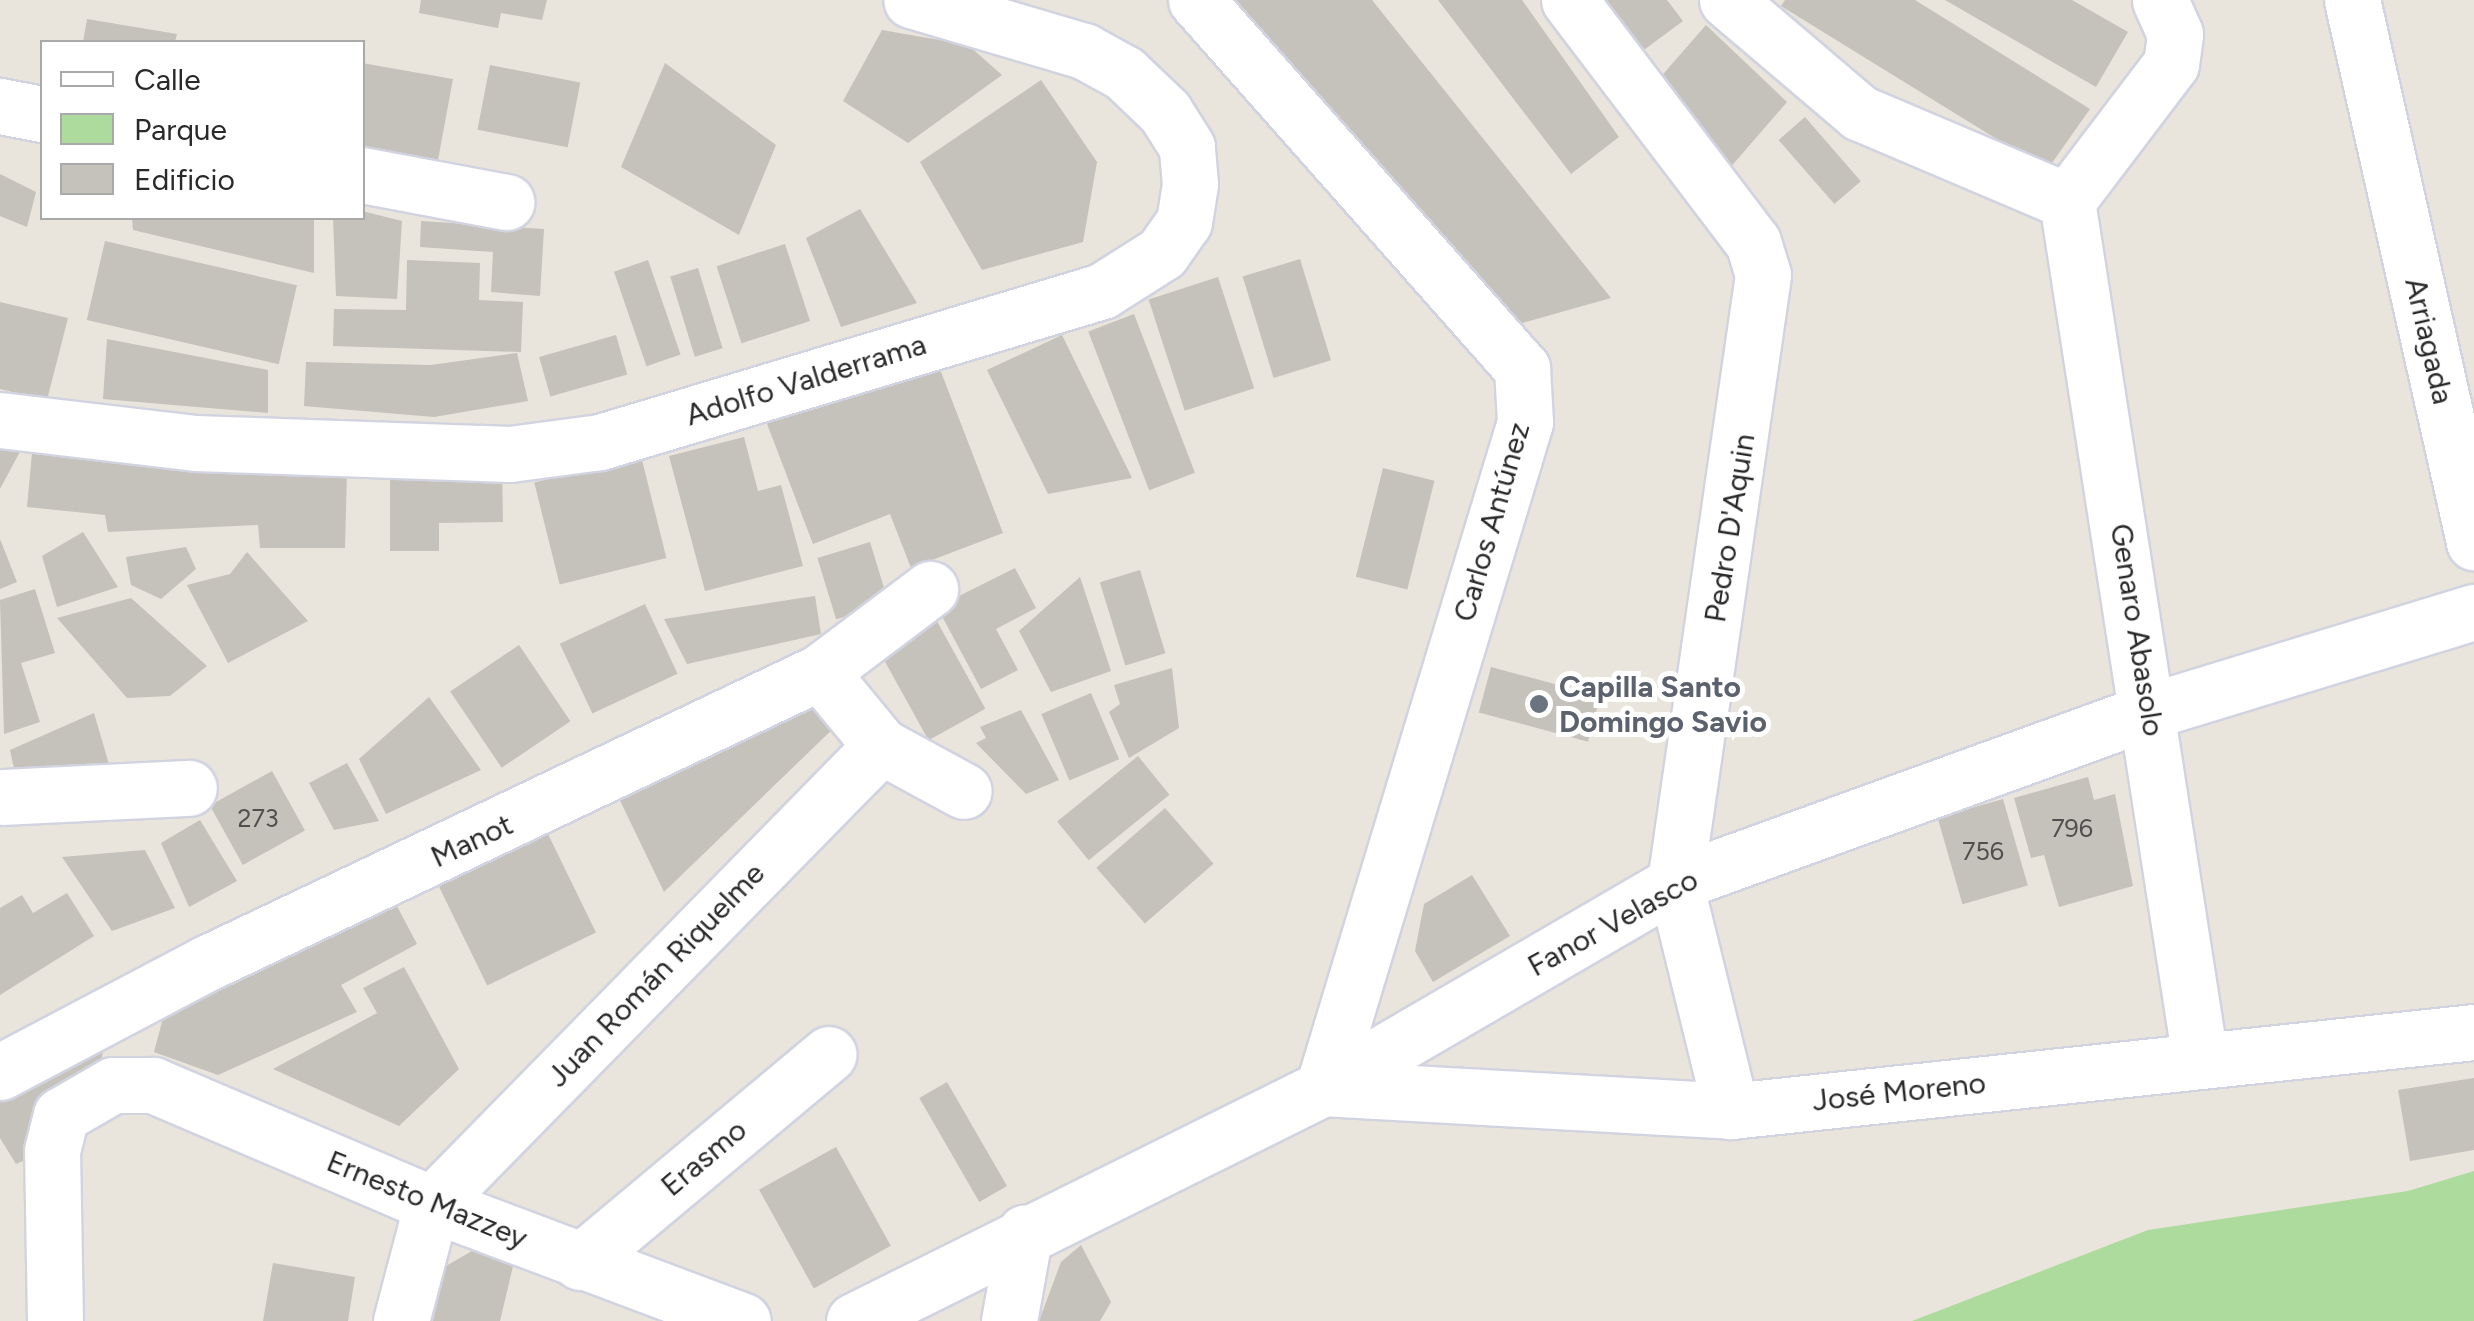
<!DOCTYPE html>
<html>
<head>
<meta charset="utf-8">
<style>
	body { margin:0 }
	#map { position:relative; width:2474px; height:1321px; overflow:hidden; background:#e9e5dc; font-family:Figtree,sans-serif }
	div>[style] { position:absolute }
	[style*='--x'] { left:calc(var(--x)*1px); top:calc(var(--y)*1px); width:calc(var(--w)*1px); rotate:calc(var(--a)*1deg) }
	.green>* { inset:0; background:#addb9d }
	.building>* { inset:0; background:#c5c1bb; transform-origin:0 0 }
	.roads { filter:drop-shadow(2px 0 #d1d3e0) drop-shadow(-2px 0 #d1d3e0) drop-shadow(0 2px #d1d3e0) drop-shadow(0 -2px #d1d3e0) }
	.street>* { height:55px; margin:-27.5px; padding:0 27.5px; transform-origin:27.5px; border-radius:27.5px; background:#fff }
	.dots>* { width:28px; height:28px; translate:-50% -50%; box-sizing:border-box; border:5px solid #fff; border-radius:50% }
	span { translate:-50% -50%; white-space:nowrap; text-align:center; line-height:1.15; -webkit-text-stroke:10px #fff; paint-order:stroke }
	.number-label { font-size:25px; color:#504f4e }
	.number-label span { -webkit-text-stroke-width:0 }
	.street-label { font-size:30px; color:#292929 }
	.worship-label { font-size:30px; color:#5b616d; font-weight:700 }
	.left { translate:0 -50%; text-align:left }
	.legend { position:absolute; left:40px; top:40px; width:325px; height:180px; box-sizing:border-box; background:#fff; border:2px solid #a9a9a9; margin:0; padding:12px 18px; list-style:none; font-size:30px; color:#292929 }
	.legend li { display:flex; align-items:center; gap:20px; height:50px }
	.legend b { width:50px; border:2px solid #a9a9a9 }
</style>
</head>
<body>
<div id="map">
	<div class="green">
		<i style="clip-path:polygon(2474px 1171px,2474px 1321px,1912px 1321px,2148px 1230px,2408px 1191px)"></i>
	</div>
	<div class="building">
		<i style="clip-path:polygon(421px 0,547px 0,542px 20px,501px 13px,498px 28px,419px 13px)"></i>
		<i style="clip-path:polygon(1233px 0,1372px 0,1611px 298px,1512px 326px)"></i>
		<i style="clip-path:polygon(1438px 0,1522px 0,1619px 137px,1571px 174px)"></i>
		<i style="clip-path:polygon(1590px 0,1667px 0,1683px 21px,1633px 58px)"></i>
		<i style="clip-path:polygon(1785px 0,1915px 0,2090px 109px,2047px 170px,1781px 6px)"></i>
		<i style="clip-path:polygon(1945px 0,2072px 0,2128px 32px,2096px 87px)"></i>
		<i style="clip-path:polygon(87px 19px,177px 34px,175px 42px,83px 42px)"></i>
		<i style="clip-path:polygon(1706px 25px,1787px 102px,1729px 169px,1658px 80px)"></i>
		<i style="clip-path:polygon(882px 30px,968px 45px,1002px 75px,908px 143px,843px 101px)"></i>
		<i style="clip-path:polygon(362px 63px,453px 79px,438px 160px,362px 146px)"></i>
		<i style="clip-path:polygon(665px 63px,776px 145px,739px 235px,621px 167px)"></i>
		<i style="left:490px;top:65px;width:92px;height:66px;rotate:11deg"></i>
		<i style="clip-path:polygon(1041px 80px,1097px 162px,1083px 242px,982px 270px,920px 162px)"></i>
		<i style="left:1805px;top:117px;width:85px;height:35px;rotate:49deg"></i>
		<i style="clip-path:polygon(0 174px,36px 192px,27px 227px,0 216px)"></i>
		<i style="clip-path:polygon(860px 209px,917px 303px,841px 327px,806px 238px)"></i>
		<i style="clip-path:polygon(362px 211px,402px 221px,397px 299px,336px 296px,333px 218px,362px 218px)"></i>
		<i style="clip-path:polygon(132px 218px,314px 218px,314px 273px,133px 230px)"></i>
		<i style="clip-path:polygon(421px 221px,544px 229px,540px 296px,491px 292px,493px 252px,420px 247px)"></i>
		<i style="left:105px;top:241px;width:197px;height:81px;rotate:13deg"></i>
		<i style="left:785px;top:244px;width:81px;height:72px;rotate:72deg"></i>
		<i style="left:1300px;top:259px;width:106px;height:60px;rotate:73deg"></i>
		<i style="clip-path:polygon(407px 260px,480px 263px,479px 300px,523px 302px,521px 352px,333px 346px,334px 309px,406px 310px)"></i>
		<i style="left:648px;top:260px;width:100px;height:36px;rotate:71deg"></i>
		<i style="left:698px;top:268px;width:84px;height:29px;rotate:73deg"></i>
		<i style="left:1218px;top:277px;width:117px;height:73px;rotate:72deg"></i>
		<i style="clip-path:polygon(0 302px,68px 318px,47px 400px,0 389px)"></i>
		<i style="left:1134px;top:314px;width:170px;height:49px;rotate:69deg"></i>
		<i style="left:616px;top:335px;width:41px;height:80px;rotate:74deg"></i>
		<i style="clip-path:polygon(1062px 335px,1132px 478px,1048px 494px,987px 370px)"></i>
		<i style="clip-path:polygon(107px 339px,268px 370px,268px 413px,103px 399px)"></i>
		<i style="clip-path:polygon(933px 351px,1003px 533px,911px 568px,890px 514px,813px 544px,764px 416px)"></i>
		<i style="clip-path:polygon(517px 353px,528px 401px,434px 417px,304px 406px,306px 362px,431px 365px)"></i>
		<i style="clip-path:polygon(744px 437px,758px 491px,781px 485px,803px 566px,705px 591px,669px 456px)"></i>
		<i style="clip-path:polygon(0 441px,23px 446px,0 489px)"></i>
		<i style="clip-path:polygon(32px 453px,347px 470px,345px 548px,260px 548px,258px 525px,108px 532px,105px 515px,27px 507px)"></i>
		<i style="left:641px;top:456px;width:105px;height:110px;rotate:76deg"></i>
		<i style="clip-path:polygon(502px 468px,503px 522px,439px 523px,439px 551px,390px 551px,390px 470px)"></i>
		<i style="left:1383px;top:468px;width:53px;height:112px;rotate:14deg"></i>
		<i style="clip-path:polygon(83px 532px,118px 587px,57px 607px,42px 556px)"></i>
		<i style="clip-path:polygon(0 539px,17px 582px,0 589px)"></i>
		<i style="left:870px;top:542px;width:64px;height:55px;rotate:73deg"></i>
		<i style="clip-path:polygon(186px 547px,196px 569px,161px 599px,131px 585px,126px 557px)"></i>
		<i style="clip-path:polygon(247px 552px,308px 621px,228px 663px,187px 585px,230px 574px)"></i>
		<i style="clip-path:polygon(1015px 568px,1036px 608px,996px 629px,1018px 670px,981px 689px,937px 607px)"></i>
		<i style="left:1140px;top:570px;width:87px;height:42px;rotate:73deg"></i>
		<i style="clip-path:polygon(1080px 577px,1111px 671px,1051px 692px,1019px 631px)"></i>
		<i style="clip-path:polygon(35px 589px,55px 653px,21px 663px,40px 722px,4px 734px,0 600px)"></i>
		<i style="clip-path:polygon(815px 596px,821px 634px,687px 664px,664px 619px)"></i>
		<i style="clip-path:polygon(131px 598px,207px 666px,170px 696px,127px 698px,57px 618px)"></i>
		<i style="left:645px;top:604px;width:77px;height:94px;rotate:65deg"></i>
		<i style="left:934px;top:616px;width:106px;height:65px;rotate:61deg"></i>
		<i style="left:519px;top:645px;width:92px;height:83px;rotate:56deg"></i>
		<i style="left:1491px;top:667px;width:113px;height:47px;rotate:15deg"></i>
		<i style="clip-path:polygon(1172px 668px,1179px 728px,1129px 758px,1109px 712px,1120px 704px,1114px 685px)"></i>
		<i style="clip-path:polygon(810px 689px,841px 721px,664px 892px,614px 788px)"></i>
		<i style="left:1091px;top:693px;width:72px;height:54px;rotate:67deg"></i>
		<i style="clip-path:polygon(429px 697px,481px 770px,386px 814px,359px 759px)"></i>
		<i style="clip-path:polygon(1021px 710px,1059px 780px,1026px 794px,976px 743px,986px 738px,980px 727px)"></i>
		<i style="clip-path:polygon(94px 713px,113px 778px,17px 782px,10px 750px)"></i>
		<i style="left:1138px;top:756px;width:50px;height:104px;rotate:51deg"></i>
		<i style="clip-path:polygon(347px 763px,379px 821px,334px 830px,309px 783px)"></i>
		<i style="left:272px;top:771px;width:68px;height:71px;rotate:61deg"></i>
		<i style="clip-path:polygon(2088px 777px,2094px 800px,2115px 794px,2133px 886px,2059px 907px,2044px 855px,2031px 858px,2014px 798px)"></i>
		<i style="left:2003px;top:799px;width:90px;height:68px;rotate:74deg"></i>
		<i style="left:1165px;top:808px;width:74px;height:91px;rotate:49deg"></i>
		<i style="clip-path:polygon(200px 820px,237px 881px,189px 907px,161px 843px)"></i>
		<i style="left:546px;top:830px;width:114px;height:121px;rotate:64deg"></i>
		<i style="clip-path:polygon(145px 850px,175px 908px,112px 931px,62px 857px)"></i>
		<i style="clip-path:polygon(1472px 875px,1510px 936px,1433px 982px,1415px 951px,1424px 904px)"></i>
		<i style="clip-path:polygon(67px 893px,94px 936px,0 995px,0 908px,22px 895px,33px 913px)"></i>
		<i style="clip-path:polygon(390px 893px,417px 944px,341px 985px,357px 1012px,218px 1075px,154px 1052px,167px 1003px)"></i>
		<i style="clip-path:polygon(404px 967px,459px 1069px,399px 1126px,273px 1069px,377px 1013px,363px 988px)"></i>
		<i style="clip-path:polygon(108px 1032px,98px 1072px,39px 1154px,16px 1164px,0 1138px,0 1092px)"></i>
		<i style="clip-path:polygon(2474px 1078px,2474px 1150px,2410px 1161px,2398px 1090px)"></i>
		<i style="left:947px;top:1082px;width:120px;height:32px;rotate:60deg"></i>
		<i style="left:836px;top:1147px;width:113px;height:88px;rotate:61deg"></i>
		<i style="clip-path:polygon(1081px 1245px,1111px 1302px,1100px 1321px,1039px 1321px,1061px 1262px)"></i>
		<i style="clip-path:polygon(472px 1251px,513px 1266px,500px 1321px,433px 1321px,446px 1266px)"></i>
		<i style="clip-path:polygon(273px 1263px,355px 1277px,348px 1321px,263px 1321px)"></i>
	</div>
	<div class="roads">
		<div class="street">
			<i style="--x:1196;--y:0;--w:492;--a:48.5"></i>
			<i style="--x:1522;--y:368;--w:54;--a:86.8"></i>
			<i style="--x:1525;--y:422;--w:696;--a:106.87"></i>
			<i style="--x:1323;--y:1088;--w:409;--a:3.2"></i>
			<i style="--x:1731;--y:1111;--w:747;--a:-6.07"></i>
			<i style="--x:1569;--y:0;--w:304;--a:52.8"></i>
			<i style="--x:1753;--y:242;--w:34;--a:73"></i>
			<i style="--x:1763;--y:275;--w:614;--a:98.24"></i>
			<i style="--x:1675;--y:883;--w:235;--a:76.2"></i>
			<i style="--x:1727;--y:0;--w:175;--a:40.4"></i>
			<i style="--x:1860;--y:113;--w:225;--a:23"></i>
			<i style="--x:2352;--y:0;--w:556;--a:77.31"></i>
			<i style="--x:0;--y:106;--w:43;--a:10.8"></i>
			<i style="--x:362;--y:175;--w:147;--a:10.6"></i>
			<i style="--x:2067;--y:201;--w:868;--a:81.19"></i>
			<i style="--x:2067;--y:201;--w:172;--a:-52.8"></i>
			<i style="--x:2171;--y:64;--w:30;--a:-82"></i>
			<i style="--x:2175;--y:34;--w:37;--a:-114"></i>
			<i style="--x:0;--y:420;--w:197;--a:6.7"></i>
			<i style="--x:196;--y:443;--w:314;--a:2"></i>
			<i style="--x:510;--y:454;--w:91;--a:-7.6"></i>
			<i style="--x:600;--y:442;--w:524;--a:-16.74"></i>
			<i style="--x:1102;--y:291;--w:71;--a:-32.3"></i>
			<i style="--x:1162;--y:253;--w:38;--a:-55"></i>
			<i style="--x:1184;--y:222;--w:38;--a:-81"></i>
			<i style="--x:1190;--y:184;--w:37;--a:-95"></i>
			<i style="--x:1187;--y:147;--w:41;--a:-122.2"></i>
			<i style="--x:1165;--y:112;--w:57;--a:-136.4"></i>
			<i style="--x:1124;--y:73;--w:46;--a:-151.2"></i>
			<i style="--x:1084;--y:51;--w:180;--a:-163.6"></i>
			<i style="--x:820;--y:672;--w:96;--a:50.5"></i>
			<i style="--x:881;--y:746;--w:94;--a:28.5"></i>
			<i style="--x:2;--y:797;--w:187;--a:-2.8"></i>
			<i style="--x:0;--y:1072;--w:234;--a:-27.8"></i>
			<i style="--x:207;--y:963;--w:679;--a:-25.39"></i>
			<i style="--x:820;--y:672;--w:138;--a:-37"></i>
			<i style="--x:580;--y:1262;--w:324;--a:-39.9"></i>
			<i style="--x:55;--y:1321;--w:170;--a:-91"></i>
			<i style="--x:52;--y:1151;--w:37;--a:-76"></i>
			<i style="--x:61;--y:1115;--w:60;--a:-30"></i>
			<i style="--x:113;--y:1085;--w:40;--a:0"></i>
			<i style="--x:153;--y:1085;--w:303;--a:23.1"></i>
			<i style="--x:432;--y:1204;--w:332;--a:20.6"></i>
			<i style="--x:401;--y:1321;--w:121;--a:-75.2"></i>
			<i style="--x:432;--y:1204;--w:641;--a:-45.57"></i>
			<i style="--x:854;--y:1321;--w:524;--a:-26.42"></i>
			<i style="--x:1323;--y:1088;--w:407;--a:-30.2"></i>
			<i style="--x:1675;--y:883;--w:505;--a:-19.91"></i>
			<i style="--x:2150;--y:711;--w:339;--a:-17"></i>
			<i style="--x:1009;--y:1321;--w:90;--a:-79.8"></i>
		</div>
	</div>
	<div class="dots">
		<i style="left:1539px;top:704px;background:#6b7280"></i>
	</div>
	<div class="number-label">
		<span style="left:258px;top:818px">273</span>
		<span style="left:2072px;top:828px">796</span>
		<span style="left:1983px;top:851px">756</span>
	</div>
	<div class="street-label">
		<span style="left:2429px;top:341px;rotate:77deg">Arriagada</span>
		<span style="left:806px;top:380px;rotate:-17deg">Adolfo Valderrama</span>
		<span style="left:1492px;top:522px;rotate:-74deg">Carlos Antúnez</span>
		<span style="left:1730px;top:528px;rotate:-81deg">Pedro D'Aquin</span>
		<span style="left:2137px;top:630px;rotate:81deg">Genaro Abasolo</span>
		<span style="left:472px;top:841px;rotate:-25deg">Manot</span>
		<span style="left:1613px;top:923px;rotate:-29deg">Fanor Velasco</span>
		<span style="left:656px;top:975px;rotate:-46deg">Juan Román Riquelme</span>
		<span style="left:1899px;top:1092px;rotate:-6deg">José Moreno</span>
		<span style="left:704px;top:1158px;rotate:-40deg">Erasmo</span>
		<span style="left:427px;top:1200px;rotate:22deg">Ernesto Mazzey</span>
	</div>
	<div class="worship-label">
		<span class="left" style="left:1559px;top:704px">Capilla Santo<br>Domingo Savio</span>
	</div>
	<ul class="legend">
	<li><b style="height:12px;background:#fff"></b>Calle</li>
	<li><b style="height:28px;background:#addb9d"></b>Parque</li>
	<li><b style="height:28px;background:#c5c1bb"></b>Edificio</li>
	</ul>
</div>
</body>
</html>
